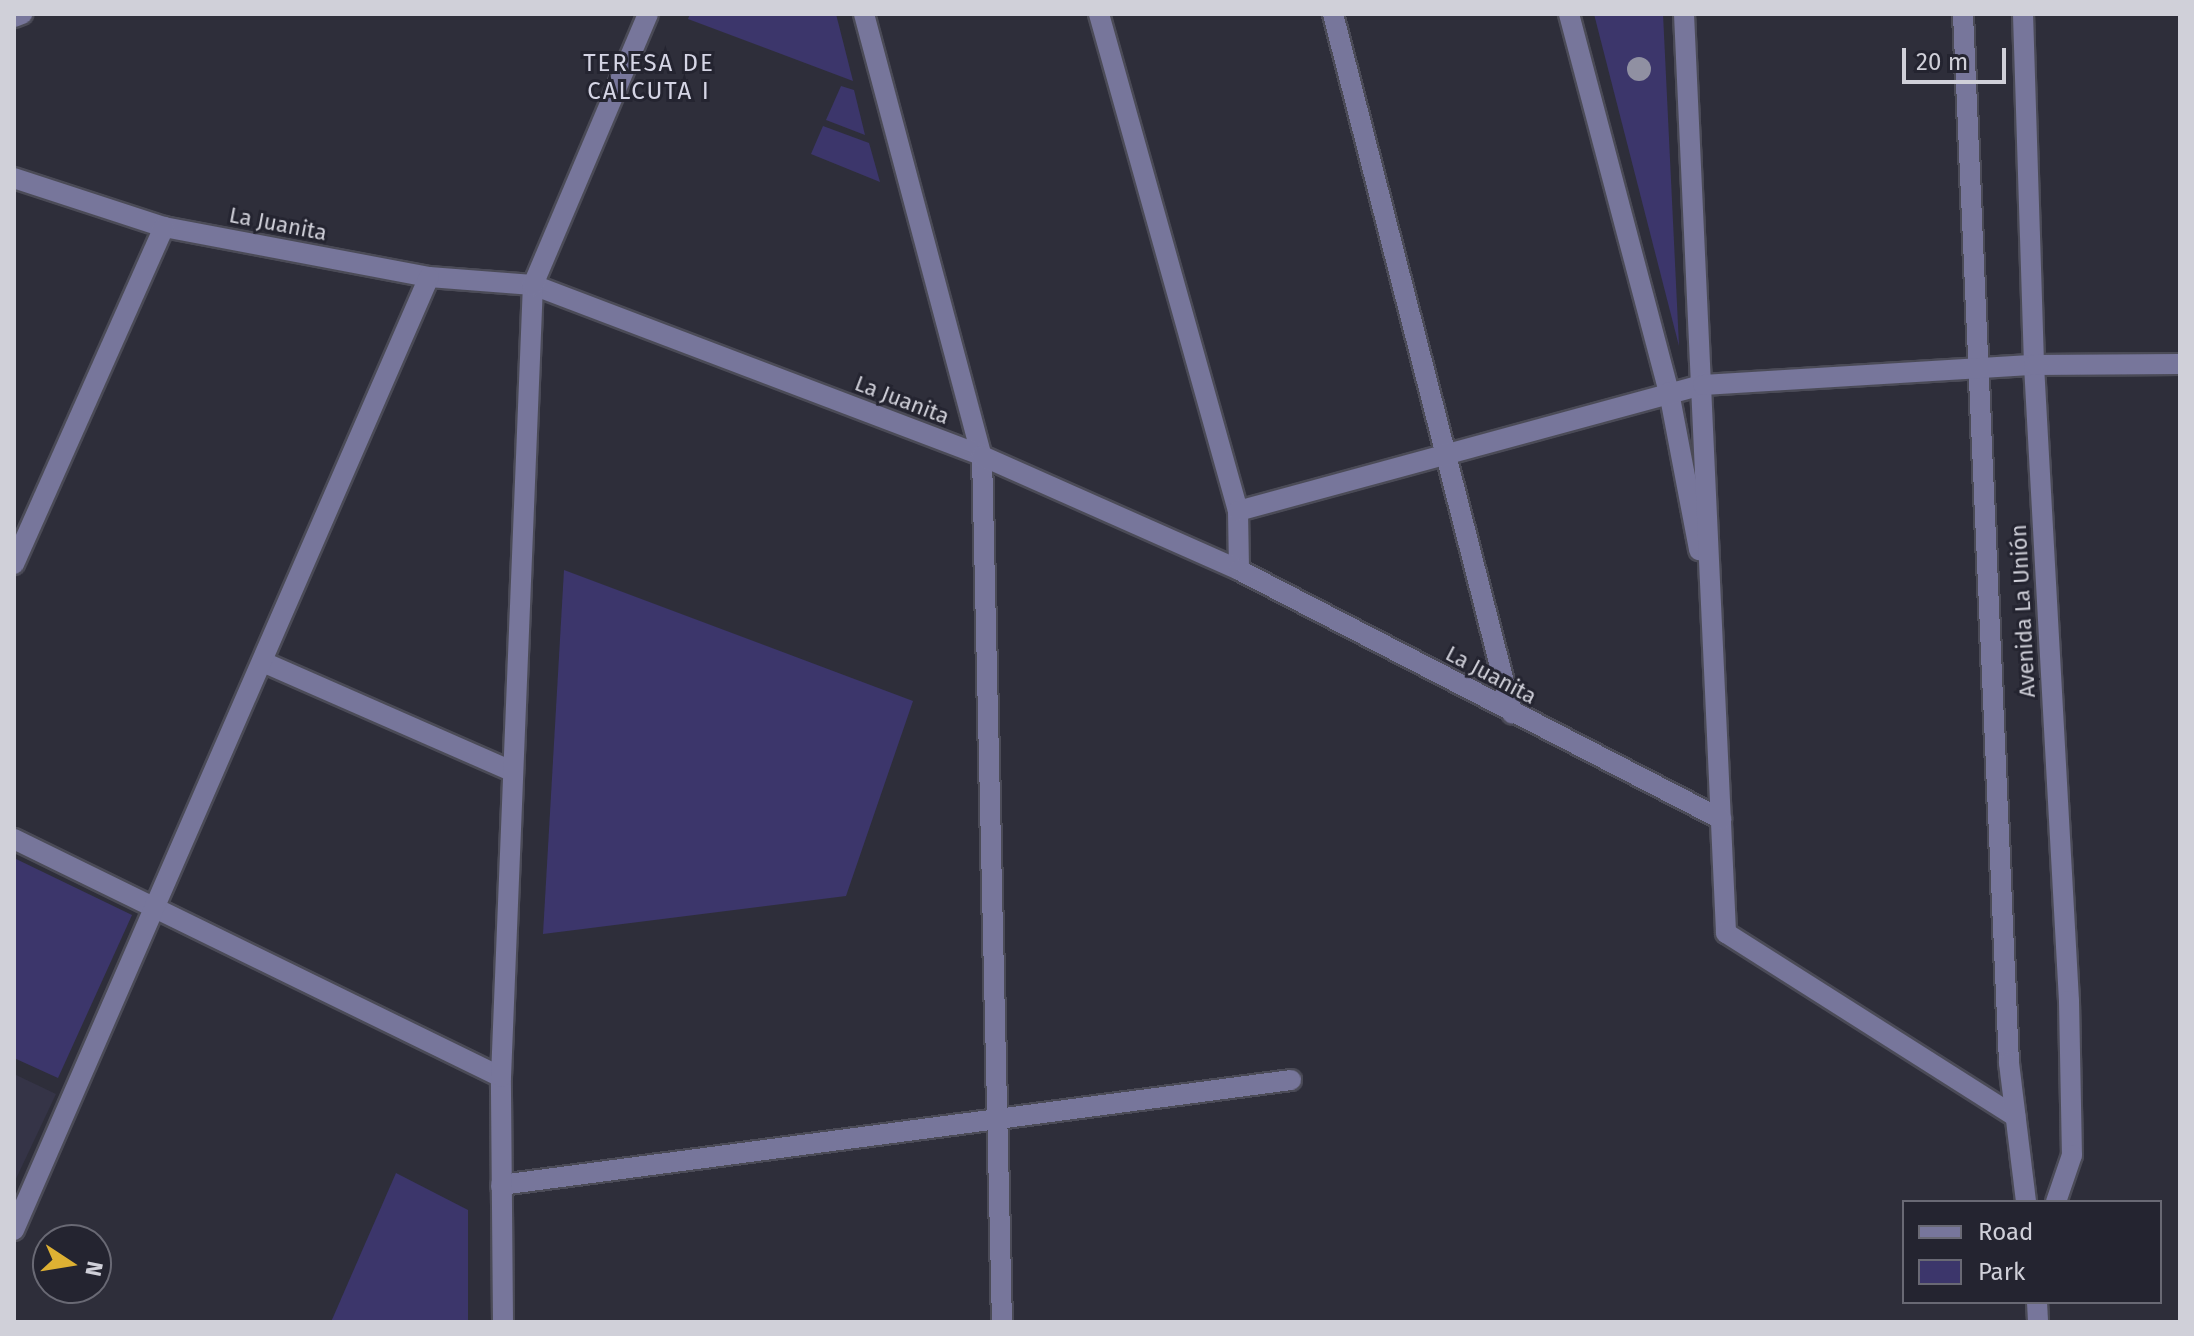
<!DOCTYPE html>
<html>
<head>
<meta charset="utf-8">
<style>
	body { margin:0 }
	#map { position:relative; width:2194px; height:1336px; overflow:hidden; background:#2e2e3a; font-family:"Fira Sans",sans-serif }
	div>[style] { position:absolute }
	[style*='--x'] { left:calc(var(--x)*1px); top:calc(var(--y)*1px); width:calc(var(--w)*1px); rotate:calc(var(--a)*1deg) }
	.built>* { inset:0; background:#353447 }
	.green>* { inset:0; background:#3c366b }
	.roads { filter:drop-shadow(2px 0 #4b4b57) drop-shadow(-2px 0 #4b4b57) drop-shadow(0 2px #4b4b57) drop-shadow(0 -2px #4b4b57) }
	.minor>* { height:20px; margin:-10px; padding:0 10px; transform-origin:10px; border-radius:10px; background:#77769b }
	.trees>* { width:24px; height:24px; margin:-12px; border-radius:50%; background:#9090a2 }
	span { translate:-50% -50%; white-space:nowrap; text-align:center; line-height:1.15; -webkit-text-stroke:6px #242430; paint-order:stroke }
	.street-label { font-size:22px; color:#d0d0d9 }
	.neighbourhood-label { font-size:24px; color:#d5d5e5; letter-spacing:2px }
	.frame { position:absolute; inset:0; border:16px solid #d0d0d9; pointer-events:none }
	.legend { position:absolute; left:1902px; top:1200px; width:260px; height:104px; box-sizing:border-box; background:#242430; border:2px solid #696974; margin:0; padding:10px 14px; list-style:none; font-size:24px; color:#d0d0d9 }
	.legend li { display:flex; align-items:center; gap:16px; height:40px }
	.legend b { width:40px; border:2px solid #696974 }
	.north { position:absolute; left:32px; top:1224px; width:80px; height:80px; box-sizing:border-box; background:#242430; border:2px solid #696974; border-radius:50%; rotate:102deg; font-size:22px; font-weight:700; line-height:32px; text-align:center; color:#d0d0d9 }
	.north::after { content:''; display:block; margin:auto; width:28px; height:36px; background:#deb133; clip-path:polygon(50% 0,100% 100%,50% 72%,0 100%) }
	.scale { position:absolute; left:1902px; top:48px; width:104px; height:36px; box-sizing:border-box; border:4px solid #d0d0d9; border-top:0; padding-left:10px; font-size:24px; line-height:28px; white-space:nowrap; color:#d0d0d9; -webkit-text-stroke:6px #242430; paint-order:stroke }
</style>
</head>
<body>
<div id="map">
	<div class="built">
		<i style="clip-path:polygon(14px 1074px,56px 1094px,14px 1183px)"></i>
	</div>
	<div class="green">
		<i style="clip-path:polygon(690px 14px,836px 14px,853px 81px,688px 19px)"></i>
		<i style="clip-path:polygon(1594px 14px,1663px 14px,1679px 346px)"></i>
		<i style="clip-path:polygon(841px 86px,854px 90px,865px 135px,826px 120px)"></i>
		<i style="clip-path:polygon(823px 126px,869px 143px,880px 182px,811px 154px)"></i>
		<i style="clip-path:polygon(564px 570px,913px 701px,846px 896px,543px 934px)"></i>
		<i style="clip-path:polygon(14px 858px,132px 915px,58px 1078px,14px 1058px)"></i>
		<i style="clip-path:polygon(396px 1173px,468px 1210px,468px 1322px,331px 1322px)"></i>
	</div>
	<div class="roads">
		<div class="minor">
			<i style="--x:864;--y:14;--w:457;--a:75.1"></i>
			<i style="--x:982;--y:456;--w:866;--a:88.68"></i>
			<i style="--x:1099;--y:14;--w:516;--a:74.37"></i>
			<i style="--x:1238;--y:511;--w:59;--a:89"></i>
			<i style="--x:1333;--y:14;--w:722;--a:75.64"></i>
			<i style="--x:1569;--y:14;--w:391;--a:75.2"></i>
			<i style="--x:1669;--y:392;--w:161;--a:79.2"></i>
			<i style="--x:1684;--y:14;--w:920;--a:87.38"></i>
			<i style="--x:1726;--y:933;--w:343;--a:32.4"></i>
			<i style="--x:1963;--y:14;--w:1050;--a:87.49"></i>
			<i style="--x:2009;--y:1063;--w:140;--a:83"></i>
			<i style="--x:2023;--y:14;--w:351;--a:88.2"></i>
			<i style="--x:2034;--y:365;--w:637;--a:86.85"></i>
			<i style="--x:2069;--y:1001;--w:154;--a:88.9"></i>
			<i style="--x:2072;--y:1155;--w:50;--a:108.8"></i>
			<i style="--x:14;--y:17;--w:9;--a:-21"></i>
			<i style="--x:14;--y:178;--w:158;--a:18.1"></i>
			<i style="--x:164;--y:227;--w:270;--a:10.7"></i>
			<i style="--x:429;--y:277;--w:104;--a:4.4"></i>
			<i style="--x:533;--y:285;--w:480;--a:20.8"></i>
			<i style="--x:982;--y:456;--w:281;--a:23.9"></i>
			<i style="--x:1239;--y:570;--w:543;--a:27.32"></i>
			<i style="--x:1238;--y:511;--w:482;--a:-15.2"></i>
			<i style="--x:1703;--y:385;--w:332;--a:-3.5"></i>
			<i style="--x:2034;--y:365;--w:146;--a:-0.4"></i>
			<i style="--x:14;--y:564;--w:369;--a:-66"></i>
			<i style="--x:263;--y:662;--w:271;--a:23.7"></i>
			<i style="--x:14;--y:839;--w:542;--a:26.05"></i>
			<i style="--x:501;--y:1185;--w:797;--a:-7.57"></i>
			<i style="--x:14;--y:1230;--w:1039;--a:-66.47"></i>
			<i style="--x:2037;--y:1302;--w:20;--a:87"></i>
			<i style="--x:503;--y:1322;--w:245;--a:-90.5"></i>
			<i style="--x:501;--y:1077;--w:793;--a:-87.69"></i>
			<i style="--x:533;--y:285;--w:294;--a:-67"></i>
		</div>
	</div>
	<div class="trees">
		<i style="left:1639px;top:69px"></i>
	</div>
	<div class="street-label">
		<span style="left:278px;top:224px;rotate:11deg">La Juanita</span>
		<span style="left:902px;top:400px;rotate:21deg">La Juanita</span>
		<span style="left:2023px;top:611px;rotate:-93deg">Avenida La Unión</span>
		<span style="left:1491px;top:675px;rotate:28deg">La Juanita</span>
	</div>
	<div class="neighbourhood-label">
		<span style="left:649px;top:78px">TERESA DE<br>CALCUTA I</span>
	</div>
	<div class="frame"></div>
	<ul class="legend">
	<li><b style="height:10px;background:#77769b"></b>Road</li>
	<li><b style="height:22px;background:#3c366b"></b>Park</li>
	</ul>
	<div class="north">N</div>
	<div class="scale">20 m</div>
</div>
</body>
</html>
